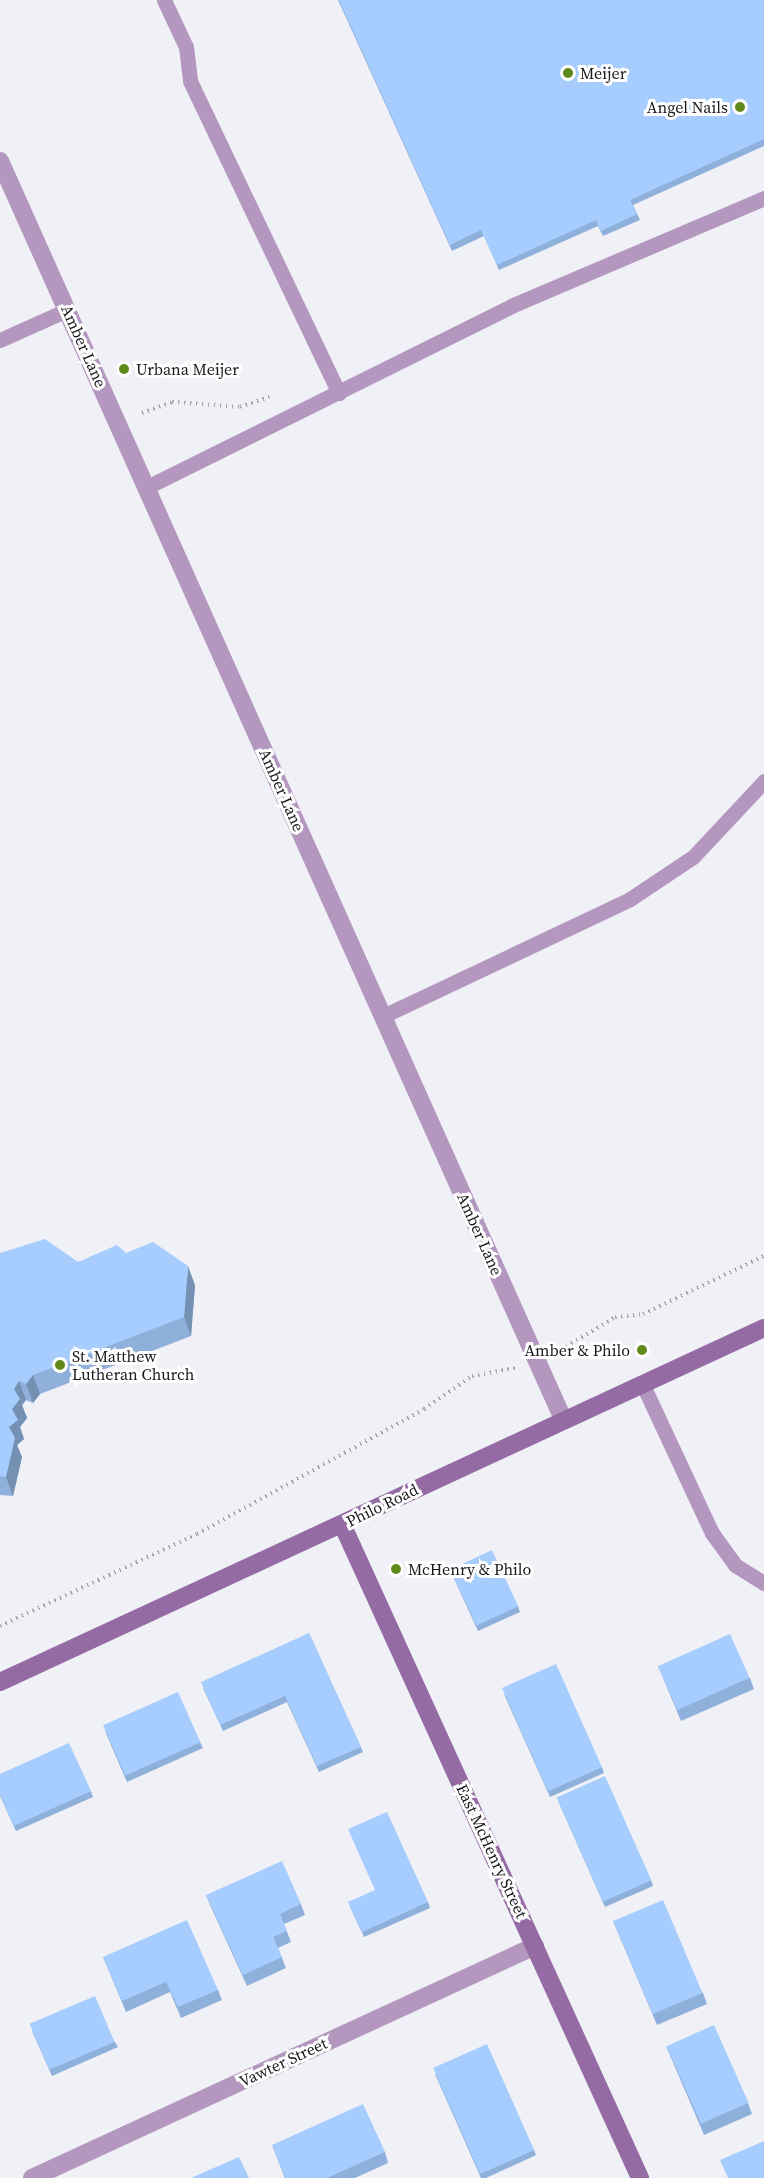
<!DOCTYPE html>
<html>
<head>
<meta charset="utf-8">
<style>
	body { margin:0 }
	#map { position:relative; width:764px; height:2178px; overflow:hidden; background:#f0f0f7; font-family:"Source Serif 4",serif }
	div>[style] { position:absolute }
	[style*='--x'] { left:calc(var(--x)*1px); top:calc(var(--y)*1px); width:calc(var(--w)*1px); rotate:calc(var(--a)*1deg) }
	.path>* { height:4px; margin-top:-2px; transform-origin:0; background:repeating-linear-gradient(90deg,#a4a4aa 0 1.5px,transparent 0 6px) }
	.lane>* { height:15px; margin:-7.5px; padding:0 7.5px; transform-origin:7.5px; border-radius:7.5px; background:#b497be }
	.street>* { height:18px; margin:-9px; padding:0 9px; transform-origin:9px; border-radius:9px; background:#b497be }
	.secondary>* { height:18px; margin:-9px; padding:0 9px; transform-origin:9px; border-radius:9px; background:#956ba4 }
	.wall>* { inset:0; background:#8fb0da }
	.shaded-wall>* { inset:0; background:#7490b2 }
	.building>* { inset:0; background:#a6cdfe; transform-origin:0 0 }
	.dots>* { width:16px; height:16px; translate:-50% -50%; box-sizing:border-box; border:3px solid #fff; border-radius:50% }
	span { translate:-50% -50%; white-space:nowrap; text-align:center; line-height:1.15; -webkit-text-stroke:6px #fff; paint-order:stroke }
	.poi-label { font-size:16px; color:#1a1a1d }
	.left { translate:0 -50%; text-align:left }
	.right { translate:-100% -50%; text-align:right }
	.street-label { font-size:16px; color:#1a1a1d }
</style>
</head>
<body>
<div id="map">
	<div class="path">
		<i style="--x:142;--y:413;--w:32;--a:-20"></i>
		<i style="--x:172;--y:402;--w:68;--a:4.2"></i>
		<i style="--x:240;--y:407;--w:31;--a:-19"></i>
		<i style="--x:561;--y:1350;--w:63;--a:-31.4"></i>
		<i style="--x:615;--y:1317;--w:28;--a:-6"></i>
		<i style="--x:643;--y:1314;--w:134;--a:-25.6"></i>
		<i style="--x:0;--y:1626;--w:217;--a:-25"></i>
		<i style="--x:197;--y:1534;--w:259;--a:-28.8"></i>
		<i style="--x:424;--y:1409;--w:58;--a:-34.5"></i>
		<i style="--x:472;--y:1376;--w:44;--a:-10.5"></i>
	</div>
	<div class="lane">
		<i style="--x:164;--y:0;--w:52;--a:64.9"></i>
		<i style="--x:186;--y:47;--w:34;--a:83"></i>
		<i style="--x:190;--y:81;--w:346;--a:64.5"></i>
		<i style="--x:0;--y:340;--w:73;--a:-24.1"></i>
		<i style="--x:147;--y:487;--w:407;--a:-26.4"></i>
		<i style="--x:511;--y:306;--w:275;--a:-23.1"></i>
		<i style="--x:383;--y:1016;--w:273;--a:-25.3"></i>
		<i style="--x:630;--y:899;--w:76;--a:-33.7"></i>
		<i style="--x:693;--y:857;--w:104;--a:-46.9"></i>
		<i style="--x:642;--y:1383;--w:166;--a:65"></i>
		<i style="--x:712;--y:1533;--w:39;--a:54"></i>
		<i style="--x:735;--y:1565;--w:34;--a:32"></i>
	</div>
	<div class="street">
		<i style="--x:0;--y:161;--w:1378;--a:65.89"></i>
		<i style="--x:32;--y:2178;--w:554;--a:-24.76"></i>
	</div>
	<div class="secondary">
		<i style="--x:342;--y:1524;--w:719;--a:65.5"></i>
		<i style="--x:0;--y:1682;--w:842;--a:-24.86"></i>
	</div>
	<div class="wall">
		<i style="clip-path:polygon(338px 0,764px 0,764px 146px,633px 205px,640px 220px,603px 236px,598px 226px,499px 270px,484px 236px,452px 251px)"></i>
		<i style="clip-path:polygon(0 1253px,78px 1262px,126px 1253px,195px 1285px,191px 1336px,40px 1394px,33px 1403px,26px 1400px,22px 1405px,27px 1418px,20px 1427px,24px 1439px,17px 1445px,22px 1457px,13px 1496px,0 1495px)"></i>
		<i style="clip-path:polygon(452px 1574px,518px 1606px,520px 1612px,478px 1631px)"></i>
		<i style="clip-path:polygon(309px 1633px,363px 1752px,319px 1772px,287px 1702px,223px 1731px,203px 1688px)"></i>
		<i style="clip-path:polygon(658px 1666px,750px 1678px,754px 1689px,681px 1721px)"></i>
		<i style="clip-path:polygon(504px 1694px,602px 1767px,604px 1773px,550px 1797px)"></i>
		<i style="clip-path:polygon(105px 1731px,200px 1742px,203px 1748px,127px 1782px)"></i>
		<i style="clip-path:polygon(91px 1791px,93px 1797px,16px 1831px,0 1796px)"></i>
		<i style="clip-path:polygon(559px 1803px,651px 1880px,653px 1886px,605px 1907px)"></i>
		<i style="clip-path:polygon(206px 1895px,301px 1904px,305px 1915px,284px 1924px,291px 1942px,278px 1948px,286px 1968px,247px 1986px,210px 1905px)"></i>
		<i style="clip-path:polygon(428px 1902px,430px 1908px,364px 1937px,350px 1907px)"></i>
		<i style="clip-path:polygon(613px 1921px,703px 1993px,707px 2004px,657px 2025px)"></i>
		<i style="clip-path:polygon(103px 1957px,218px 1990px,222px 2000px,181px 2018px,170px 1992px,126px 2012px)"></i>
		<i style="clip-path:polygon(32px 2031px,115px 2042px,118px 2047px,52px 2076px)"></i>
		<i style="clip-path:polygon(666px 2046px,748px 2103px,752px 2114px,704px 2135px)"></i>
		<i style="clip-path:polygon(435px 2074px,534px 2150px,536px 2155px,486px 2178px,481px 2178px)"></i>
		<i style="clip-path:polygon(272px 2145px,385px 2152px,388px 2163px,355px 2178px,285px 2178px)"></i>
	</div>
	<div class="shaded-wall">
		<i style="clip-path:polygon(188px 1266px,195px 1285px,191px 1336px,184px 1317px)"></i>
		<i style="clip-path:polygon(33px 1375px,40px 1394px,33px 1403px,26px 1384px)"></i>
		<i style="clip-path:polygon(19px 1381px,26px 1400px,22px 1405px,27px 1418px,20px 1427px,24px 1439px,17px 1445px,22px 1457px,13px 1496px,6px 1477px,9px 1427px,14px 1389px)"></i>
	</div>
	<div class="building">
		<i style="clip-path:polygon(339px 0,764px 0,764px 139px,630px 200px,637px 214px,601px 231px,596px 220px,497px 265px,481px 230px,450px 245px)"></i>
		<i style="clip-path:polygon(45px 1239px,78px 1262px,117px 1245px,126px 1253px,153px 1242px,188px 1266px,184px 1317px,33px 1375px,26px 1384px,19px 1381px,14px 1389px,20px 1399px,12px 1409px,18px 1420px,9px 1427px,15px 1438px,6px 1477px,0 1476px,0 1253px)"></i>
		<i style="left:492px;top:1550px;width:62px;height:46px;rotate:65deg"></i>
		<i style="clip-path:polygon(309px 1633px,361px 1747px,317px 1766px,285px 1696px,220px 1725px,201px 1682px)"></i>
		<i style="left:730px;top:1634px;width:48px;height:79px;rotate:66deg"></i>
		<i style="left:556px;top:1664px;width:113px;height:59px;rotate:66deg"></i>
		<i style="left:178px;top:1692px;width:55px;height:82px;rotate:66deg"></i>
		<i style="clip-path:polygon(69px 1743px,91px 1791px,14px 1826px,0 1795px,0 1774px)"></i>
		<i style="left:605px;top:1776px;width:114px;height:53px;rotate:66deg"></i>
		<i style="clip-path:polygon(387px 1812px,428px 1902px,362px 1932px,348px 1902px,375px 1890px,348px 1829px)"></i>
		<i style="clip-path:polygon(282px 1861px,301px 1904px,280px 1914px,287px 1931px,273px 1937px,282px 1957px,243px 1975px,206px 1895px)"></i>
		<i style="left:663px;top:1900px;width:101px;height:54px;rotate:67deg"></i>
		<i style="clip-path:polygon(187px 1920px,218px 1990px,178px 2007px,166px 1982px,122px 2001px,103px 1957px)"></i>
		<i style="left:95px;top:1996px;width:50px;height:71px;rotate:67deg"></i>
		<i style="left:714px;top:2025px;width:85px;height:52px;rotate:66deg"></i>
		<i style="left:487px;top:2044px;width:116px;height:59px;rotate:66deg"></i>
		<i style="clip-path:polygon(363px 2104px,385px 2152px,327px 2178px,286px 2178px,272px 2145px)"></i>
		<i style="clip-path:polygon(764px 2141px,764px 2178px,728px 2178px,720px 2160px)"></i>
		<i style="clip-path:polygon(239px 2157px,249px 2178px,191px 2178px)"></i>
	</div>
	<div class="dots">
		<i style="left:568px;top:73px;background:#608a1a"></i>
		<i style="left:740px;top:107px;background:#608a1a"></i>
		<i style="left:124px;top:369px;background:#608a1a"></i>
		<i style="left:642px;top:1350px;background:#608a1a"></i>
		<i style="left:60px;top:1365px;background:#608a1a"></i>
		<i style="left:396px;top:1569px;background:#608a1a"></i>
	</div>
	<div class="poi-label">
		<span class="left" style="left:580px;top:73px">Meijer</span>
		<span class="right" style="left:728px;top:107px">Angel Nails</span>
		<span class="left" style="left:136px;top:369px">Urbana Meijer</span>
		<span class="right" style="left:630px;top:1350px">Amber &amp; Philo</span>
		<span class="left" style="left:72px;top:1365px">St. Matthew<br>Lutheran Church</span>
		<span class="left" style="left:408px;top:1569px">McHenry &amp; Philo</span>
	</div>
	<div class="street-label">
		<span style="left:84px;top:346px;rotate:66deg">Amber Lane</span>
		<span style="left:282px;top:790px;rotate:66deg">Amber Lane</span>
		<span style="left:480px;top:1234px;rotate:66deg">Amber Lane</span>
		<span style="left:382px;top:1505px;rotate:-26deg">Philo Road</span>
		<span style="left:492px;top:1851px;rotate:65deg">East McHenry Street</span>
		<span style="left:283px;top:2062px;rotate:-25deg">Vawter Street</span>
	</div>
</div>
</body>
</html>
